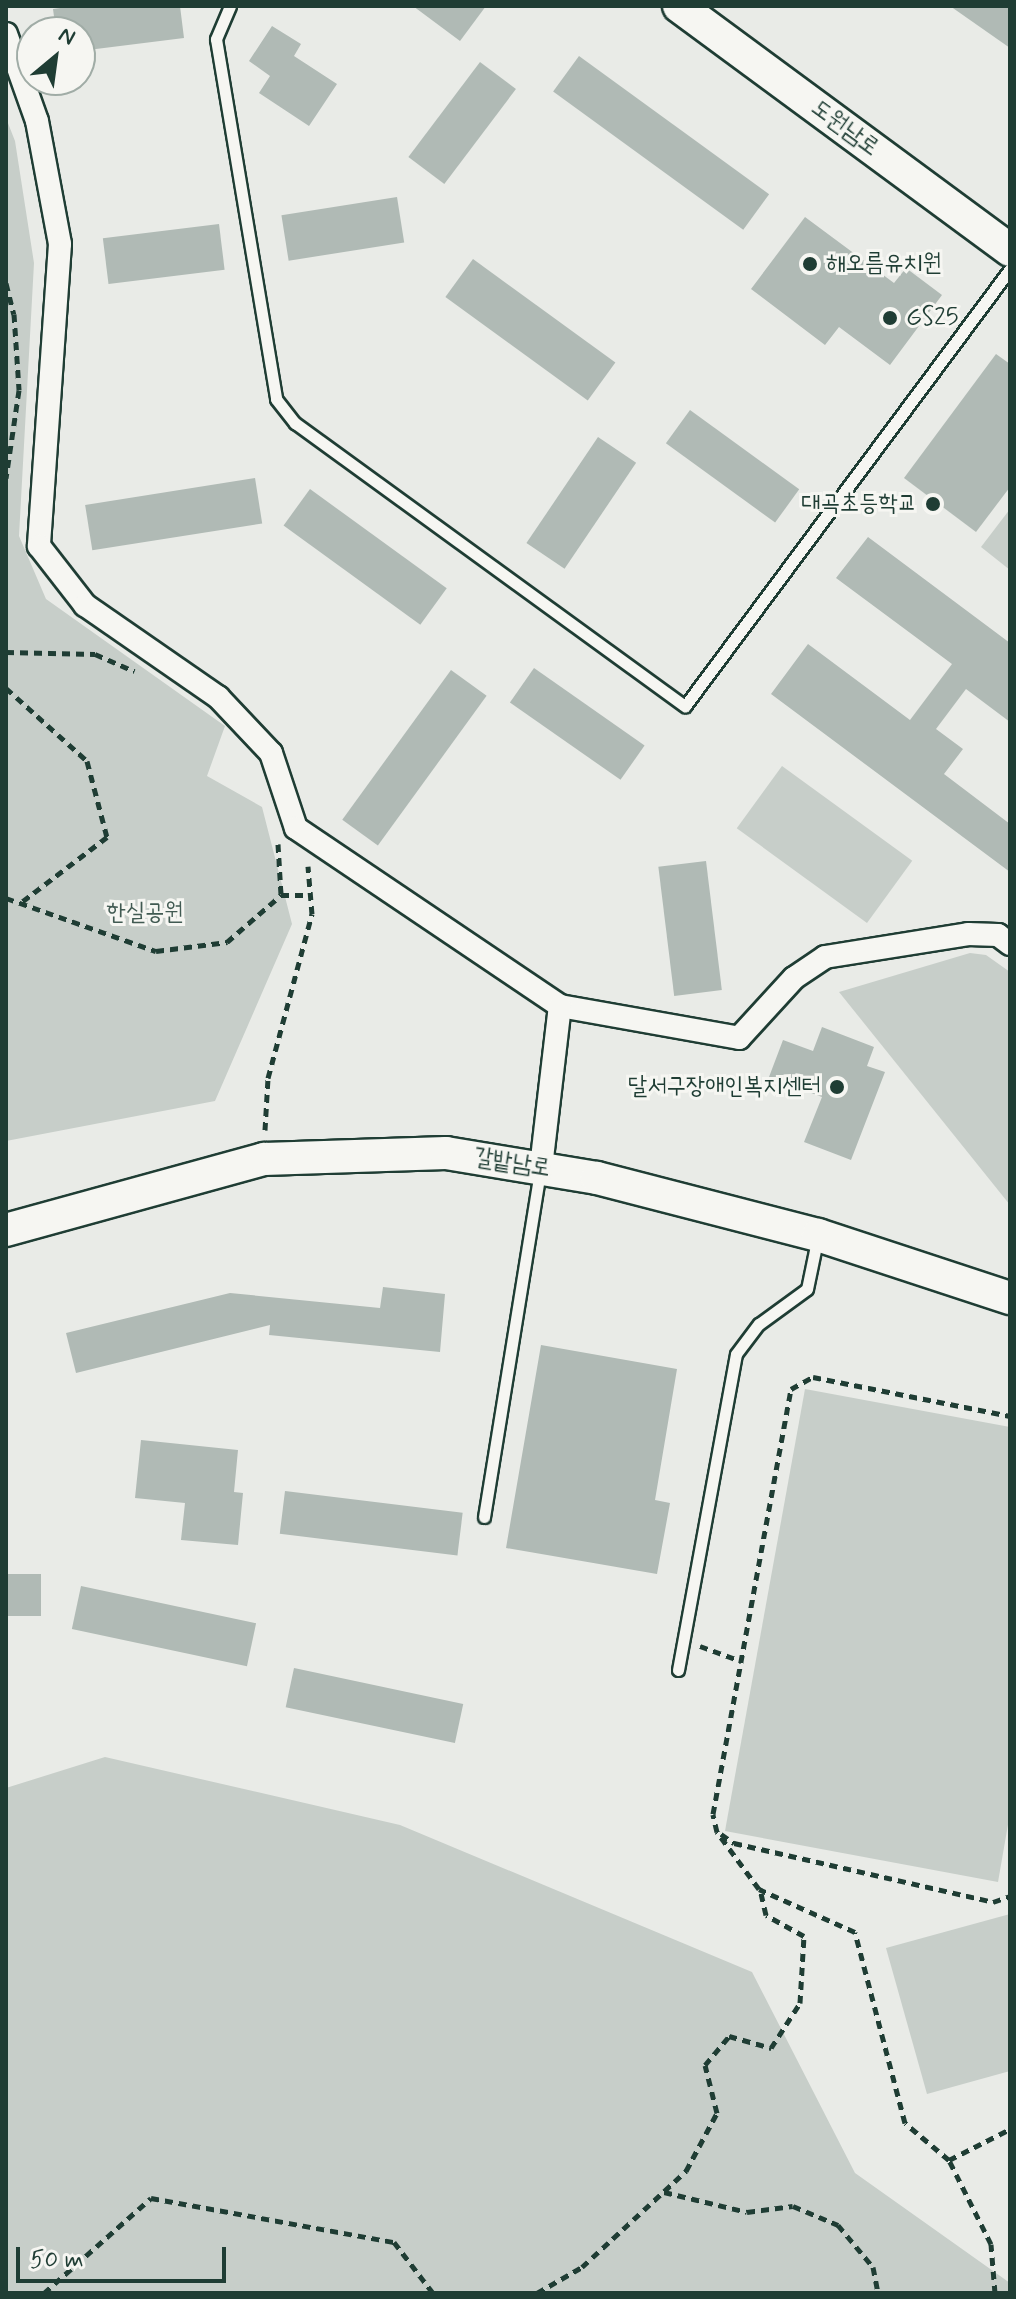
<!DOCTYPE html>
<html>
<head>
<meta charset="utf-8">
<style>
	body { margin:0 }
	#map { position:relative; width:1016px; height:2299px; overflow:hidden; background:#e9ebe7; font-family:Mynerve,"Poor Story",sans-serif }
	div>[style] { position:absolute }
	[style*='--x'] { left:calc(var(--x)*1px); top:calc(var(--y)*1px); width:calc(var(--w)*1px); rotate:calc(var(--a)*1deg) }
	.green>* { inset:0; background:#c7cec9; transform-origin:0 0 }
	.building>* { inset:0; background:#b0bab5; transform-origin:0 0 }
	.path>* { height:5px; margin-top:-2.5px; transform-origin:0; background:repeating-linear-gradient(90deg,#1f3d34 0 8px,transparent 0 14px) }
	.roads { filter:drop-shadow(2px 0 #1f3d34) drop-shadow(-2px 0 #1f3d34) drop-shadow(0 2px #1f3d34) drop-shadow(0 -2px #1f3d34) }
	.lane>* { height:11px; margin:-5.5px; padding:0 5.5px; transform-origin:5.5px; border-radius:5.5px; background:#f6f6f2 }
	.street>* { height:22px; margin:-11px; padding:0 11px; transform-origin:11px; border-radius:11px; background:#f6f6f2 }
	.secondary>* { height:32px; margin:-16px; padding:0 16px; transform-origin:16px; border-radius:16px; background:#f6f6f2 }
	.dots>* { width:22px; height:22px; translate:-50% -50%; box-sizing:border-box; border:4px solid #f6f6f2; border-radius:50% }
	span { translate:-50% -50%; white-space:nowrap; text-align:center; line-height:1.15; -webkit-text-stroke:6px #f6f6f2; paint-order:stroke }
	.street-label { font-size:24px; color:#1f3d34 }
	.poi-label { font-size:24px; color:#1f3d34 }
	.left { translate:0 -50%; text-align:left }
	.right { translate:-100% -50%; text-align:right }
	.park-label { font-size:24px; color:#415a52 }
	.frame { position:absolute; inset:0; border:8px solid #1f3d34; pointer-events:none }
	.north { position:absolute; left:16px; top:16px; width:80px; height:80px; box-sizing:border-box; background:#f6f6f2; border:2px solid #a0aca6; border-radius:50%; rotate:29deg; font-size:22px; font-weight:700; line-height:32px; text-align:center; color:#1f3d34 }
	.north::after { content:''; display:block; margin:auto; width:28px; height:36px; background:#1f3d34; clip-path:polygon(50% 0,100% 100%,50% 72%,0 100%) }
	.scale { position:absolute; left:16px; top:2247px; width:210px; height:36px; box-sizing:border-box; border:4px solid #1f3d34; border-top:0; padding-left:10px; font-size:24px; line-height:28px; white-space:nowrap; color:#1f3d34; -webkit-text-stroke:6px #f6f6f2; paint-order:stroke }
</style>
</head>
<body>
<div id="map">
	<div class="green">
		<i style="clip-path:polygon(6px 118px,15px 141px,34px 263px,19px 536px,46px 599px,225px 726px,207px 776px,262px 807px,292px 924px,215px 1101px,6px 1141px)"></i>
		<i style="clip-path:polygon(1010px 509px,1010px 570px,981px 547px)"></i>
		<i style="left:782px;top:766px;width:161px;height:77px;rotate:36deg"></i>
		<i style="clip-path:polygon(970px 953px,986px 955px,1010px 972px,1010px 1205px,839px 992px)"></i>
		<i style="clip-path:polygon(805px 1389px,1010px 1427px,1010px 1813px,998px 1882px,725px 1831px)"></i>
		<i style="clip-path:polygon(105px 1757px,400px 1825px,752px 1972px,855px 2173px,1010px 2283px,1010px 2293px,6px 2293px,6px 1788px)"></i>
		<i style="clip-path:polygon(1010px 1914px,1010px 2071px,927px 2094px,886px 1948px)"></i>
	</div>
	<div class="building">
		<i style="clip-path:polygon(75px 6px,180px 6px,184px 38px,80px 51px,80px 32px,56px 32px,53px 9px)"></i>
		<i style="clip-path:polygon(413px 6px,486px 6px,460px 41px)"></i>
		<i style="clip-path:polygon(950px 6px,1010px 6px,1010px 48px)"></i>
		<i style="clip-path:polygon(272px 26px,301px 44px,294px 56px,337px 84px,309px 126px,259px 93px,270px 76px,249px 61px)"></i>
		<i style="left:579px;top:56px;width:235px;height:44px;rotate:36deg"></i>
		<i style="left:480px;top:62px;width:45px;height:119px;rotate:37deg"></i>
		<i style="left:397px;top:197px;width:46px;height:117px;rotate:81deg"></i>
		<i style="clip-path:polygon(805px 217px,894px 283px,906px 268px,942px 295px,890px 365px,839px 327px,825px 345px,751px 289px)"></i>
		<i style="left:219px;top:224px;width:46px;height:117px;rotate:83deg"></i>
		<i style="left:473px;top:259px;width:176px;height:47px;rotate:36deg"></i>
		<i style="clip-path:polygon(996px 354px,1010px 364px,1010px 487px,976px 532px,904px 478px)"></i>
		<i style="left:690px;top:410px;width:135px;height:41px;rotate:36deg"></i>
		<i style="left:598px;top:437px;width:46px;height:128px;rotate:34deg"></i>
		<i style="left:255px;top:478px;width:46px;height:172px;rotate:81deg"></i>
		<i style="left:310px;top:489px;width:169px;height:45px;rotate:36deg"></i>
		<i style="clip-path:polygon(868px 537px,1010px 643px,1010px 722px,966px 689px,936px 729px,963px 749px,944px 774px,1010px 824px,1010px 872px,771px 694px,808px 644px,910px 720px,952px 664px,836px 578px)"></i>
		<i style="left:534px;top:668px;width:135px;height:42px;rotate:35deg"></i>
		<i style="left:451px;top:670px;width:44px;height:185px;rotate:36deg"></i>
		<i style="left:706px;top:861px;width:130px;height:48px;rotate:83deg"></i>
		<i style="clip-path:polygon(822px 1027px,874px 1047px,867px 1066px,885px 1072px,851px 1160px,804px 1142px,822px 1097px,769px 1077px,783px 1040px,813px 1051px)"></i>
		<i style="clip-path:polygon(383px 1287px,445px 1294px,440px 1352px,269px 1335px,270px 1325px,76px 1373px,66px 1333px,230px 1293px,380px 1308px)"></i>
		<i style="clip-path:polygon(541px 1345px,677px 1369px,655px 1500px,670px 1503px,657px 1574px,506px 1548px)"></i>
		<i style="clip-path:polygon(141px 1440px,238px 1450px,234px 1492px,243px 1493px,238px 1545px,181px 1540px,185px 1503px,135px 1498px)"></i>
		<i style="left:285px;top:1491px;width:179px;height:43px;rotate:7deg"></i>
		<i style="left:6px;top:1574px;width:35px;height:42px"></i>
		<i style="left:81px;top:1586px;width:179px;height:44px;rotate:12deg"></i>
		<i style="left:294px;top:1668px;width:173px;height:40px;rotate:12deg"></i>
	</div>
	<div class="path">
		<i style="--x:6;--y:283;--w:32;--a:76"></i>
		<i style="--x:14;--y:314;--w:76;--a:86.2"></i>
		<i style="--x:19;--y:390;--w:89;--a:98.4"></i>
		<i style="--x:6;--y:652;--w:89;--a:1.3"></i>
		<i style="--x:95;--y:654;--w:43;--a:23.6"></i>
		<i style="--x:6;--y:688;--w:109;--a:42"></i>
		<i style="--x:87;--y:761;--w:79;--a:75.3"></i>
		<i style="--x:107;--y:837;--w:111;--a:142.7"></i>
		<i style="--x:278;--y:844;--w:51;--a:86.6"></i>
		<i style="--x:6;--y:898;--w:159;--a:19.5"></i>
		<i style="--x:156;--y:951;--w:72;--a:-7.2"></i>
		<i style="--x:227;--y:942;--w:72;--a:-41"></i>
		<i style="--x:281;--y:895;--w:31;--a:0"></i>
		<i style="--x:265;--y:1130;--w:52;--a:-86.7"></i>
		<i style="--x:268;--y:1078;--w:170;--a:-75"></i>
		<i style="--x:312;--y:914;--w:48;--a:-94.8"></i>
		<i style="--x:700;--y:1646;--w:44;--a:20.1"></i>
		<i style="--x:721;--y:1834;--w:16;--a:35"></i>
		<i style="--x:734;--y:1843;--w:266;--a:12.8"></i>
		<i style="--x:993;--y:1902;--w:18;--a:-19"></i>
		<i style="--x:949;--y:2160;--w:68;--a:-26.9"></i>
		<i style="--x:664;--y:2192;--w:85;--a:13.5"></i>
		<i style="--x:747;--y:2212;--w:46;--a:-7.4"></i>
		<i style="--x:793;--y:2206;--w:49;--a:22.9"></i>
		<i style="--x:838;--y:2225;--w:55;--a:50.2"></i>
		<i style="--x:873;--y:2267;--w:26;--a:79"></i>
		<i style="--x:44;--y:2293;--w:143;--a:-41.6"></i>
		<i style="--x:151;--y:2198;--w:247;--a:10.3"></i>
		<i style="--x:394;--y:2242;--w:64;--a:52.6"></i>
		<i style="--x:537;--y:2293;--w:52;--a:-30"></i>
		<i style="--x:582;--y:2267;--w:142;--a:-42.7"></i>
		<i style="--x:686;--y:2171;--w:66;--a:-61.9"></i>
		<i style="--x:717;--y:2113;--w:49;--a:-104"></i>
		<i style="--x:705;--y:2065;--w:38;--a:-50"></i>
		<i style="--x:729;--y:2036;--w:44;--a:15.9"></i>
		<i style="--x:771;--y:2048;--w:54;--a:-57.2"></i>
		<i style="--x:800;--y:2003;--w:67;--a:-86.6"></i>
		<i style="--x:804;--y:1936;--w:43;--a:-151.1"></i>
		<i style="--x:766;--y:1915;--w:26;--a:-103"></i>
		<i style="--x:995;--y:2293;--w:49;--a:-94.7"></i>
		<i style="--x:991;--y:2244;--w:94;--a:-116.6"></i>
		<i style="--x:949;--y:2160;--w:57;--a:-139.9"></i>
		<i style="--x:905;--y:2123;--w:197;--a:-104.7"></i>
		<i style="--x:855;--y:1932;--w:105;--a:-155.9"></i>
		<i style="--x:759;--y:1889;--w:71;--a:-126.4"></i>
		<i style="--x:717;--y:1832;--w:18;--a:-103"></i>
		<i style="--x:713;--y:1814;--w:432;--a:-79.6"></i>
		<i style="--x:791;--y:1389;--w:25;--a:-29"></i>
		<i style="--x:813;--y:1377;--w:201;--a:11.2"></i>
	</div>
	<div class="roads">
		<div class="lane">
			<i style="--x:230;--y:6;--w:36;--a:113"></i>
			<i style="--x:216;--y:39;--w:365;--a:80.5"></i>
			<i style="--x:276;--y:399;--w:31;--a:52"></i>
			<i style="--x:295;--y:423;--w:482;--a:36"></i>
			<i style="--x:685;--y:706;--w:545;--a:-53.36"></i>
			<i style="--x:484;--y:1517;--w:350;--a:-80.8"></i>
			<i style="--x:678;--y:1670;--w:321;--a:-79.6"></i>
			<i style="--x:736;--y:1354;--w:38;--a:-53"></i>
			<i style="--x:759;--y:1324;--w:59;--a:-36.1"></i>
			<i style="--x:807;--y:1289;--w:54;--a:-78.3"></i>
		</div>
		<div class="street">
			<i style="--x:6;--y:34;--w:92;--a:70.4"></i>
			<i style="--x:37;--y:121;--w:125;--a:79.4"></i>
			<i style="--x:60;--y:244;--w:303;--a:94"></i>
			<i style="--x:39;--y:546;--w:75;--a:52.1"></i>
			<i style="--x:85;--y:605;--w:162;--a:34.7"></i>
			<i style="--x:218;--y:697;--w:77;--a:46.6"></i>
			<i style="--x:271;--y:753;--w:79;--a:71.6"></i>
			<i style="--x:296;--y:828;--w:318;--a:34"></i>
			<i style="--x:560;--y:1006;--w:182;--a:10.1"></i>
			<i style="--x:739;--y:1038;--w:81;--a:-47.5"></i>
			<i style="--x:794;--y:978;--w:37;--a:-34"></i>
			<i style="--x:825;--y:957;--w:145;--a:-9.1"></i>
			<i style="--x:968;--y:934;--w:30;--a:2"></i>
			<i style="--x:998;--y:935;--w:15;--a:37"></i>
			<i style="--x:541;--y:1167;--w:162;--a:-83.3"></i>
		</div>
		<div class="secondary">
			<i style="--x:679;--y:6;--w:411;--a:36.4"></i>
			<i style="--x:6;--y:1230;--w:268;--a:-15.4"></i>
			<i style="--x:264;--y:1159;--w:182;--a:-1.9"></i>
			<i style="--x:446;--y:1153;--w:153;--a:9.4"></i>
			<i style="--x:597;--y:1178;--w:228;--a:14.5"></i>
			<i style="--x:818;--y:1235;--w:202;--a:18.2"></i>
		</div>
	</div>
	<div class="dots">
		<i style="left:810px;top:264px;background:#1f3d34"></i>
		<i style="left:890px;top:318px;background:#1f3d34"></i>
		<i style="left:933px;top:504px;background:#1f3d34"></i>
		<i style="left:837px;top:1087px;background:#1f3d34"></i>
	</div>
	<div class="street-label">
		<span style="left:845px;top:128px;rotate:36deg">도원남로</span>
		<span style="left:512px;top:1163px;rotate:9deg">갈밭남로</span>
	</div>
	<div class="poi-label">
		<span class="left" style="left:826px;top:264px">해오름유치원</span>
		<span class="left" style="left:906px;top:318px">GS25</span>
		<span class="right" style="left:917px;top:504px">대곡초등학교</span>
		<span class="right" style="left:821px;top:1087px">달서구장애인복지센터</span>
	</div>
	<div class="park-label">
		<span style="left:145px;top:913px">한실공원</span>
	</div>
	<div class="frame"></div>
	<div class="north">N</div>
	<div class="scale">50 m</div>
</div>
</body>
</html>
